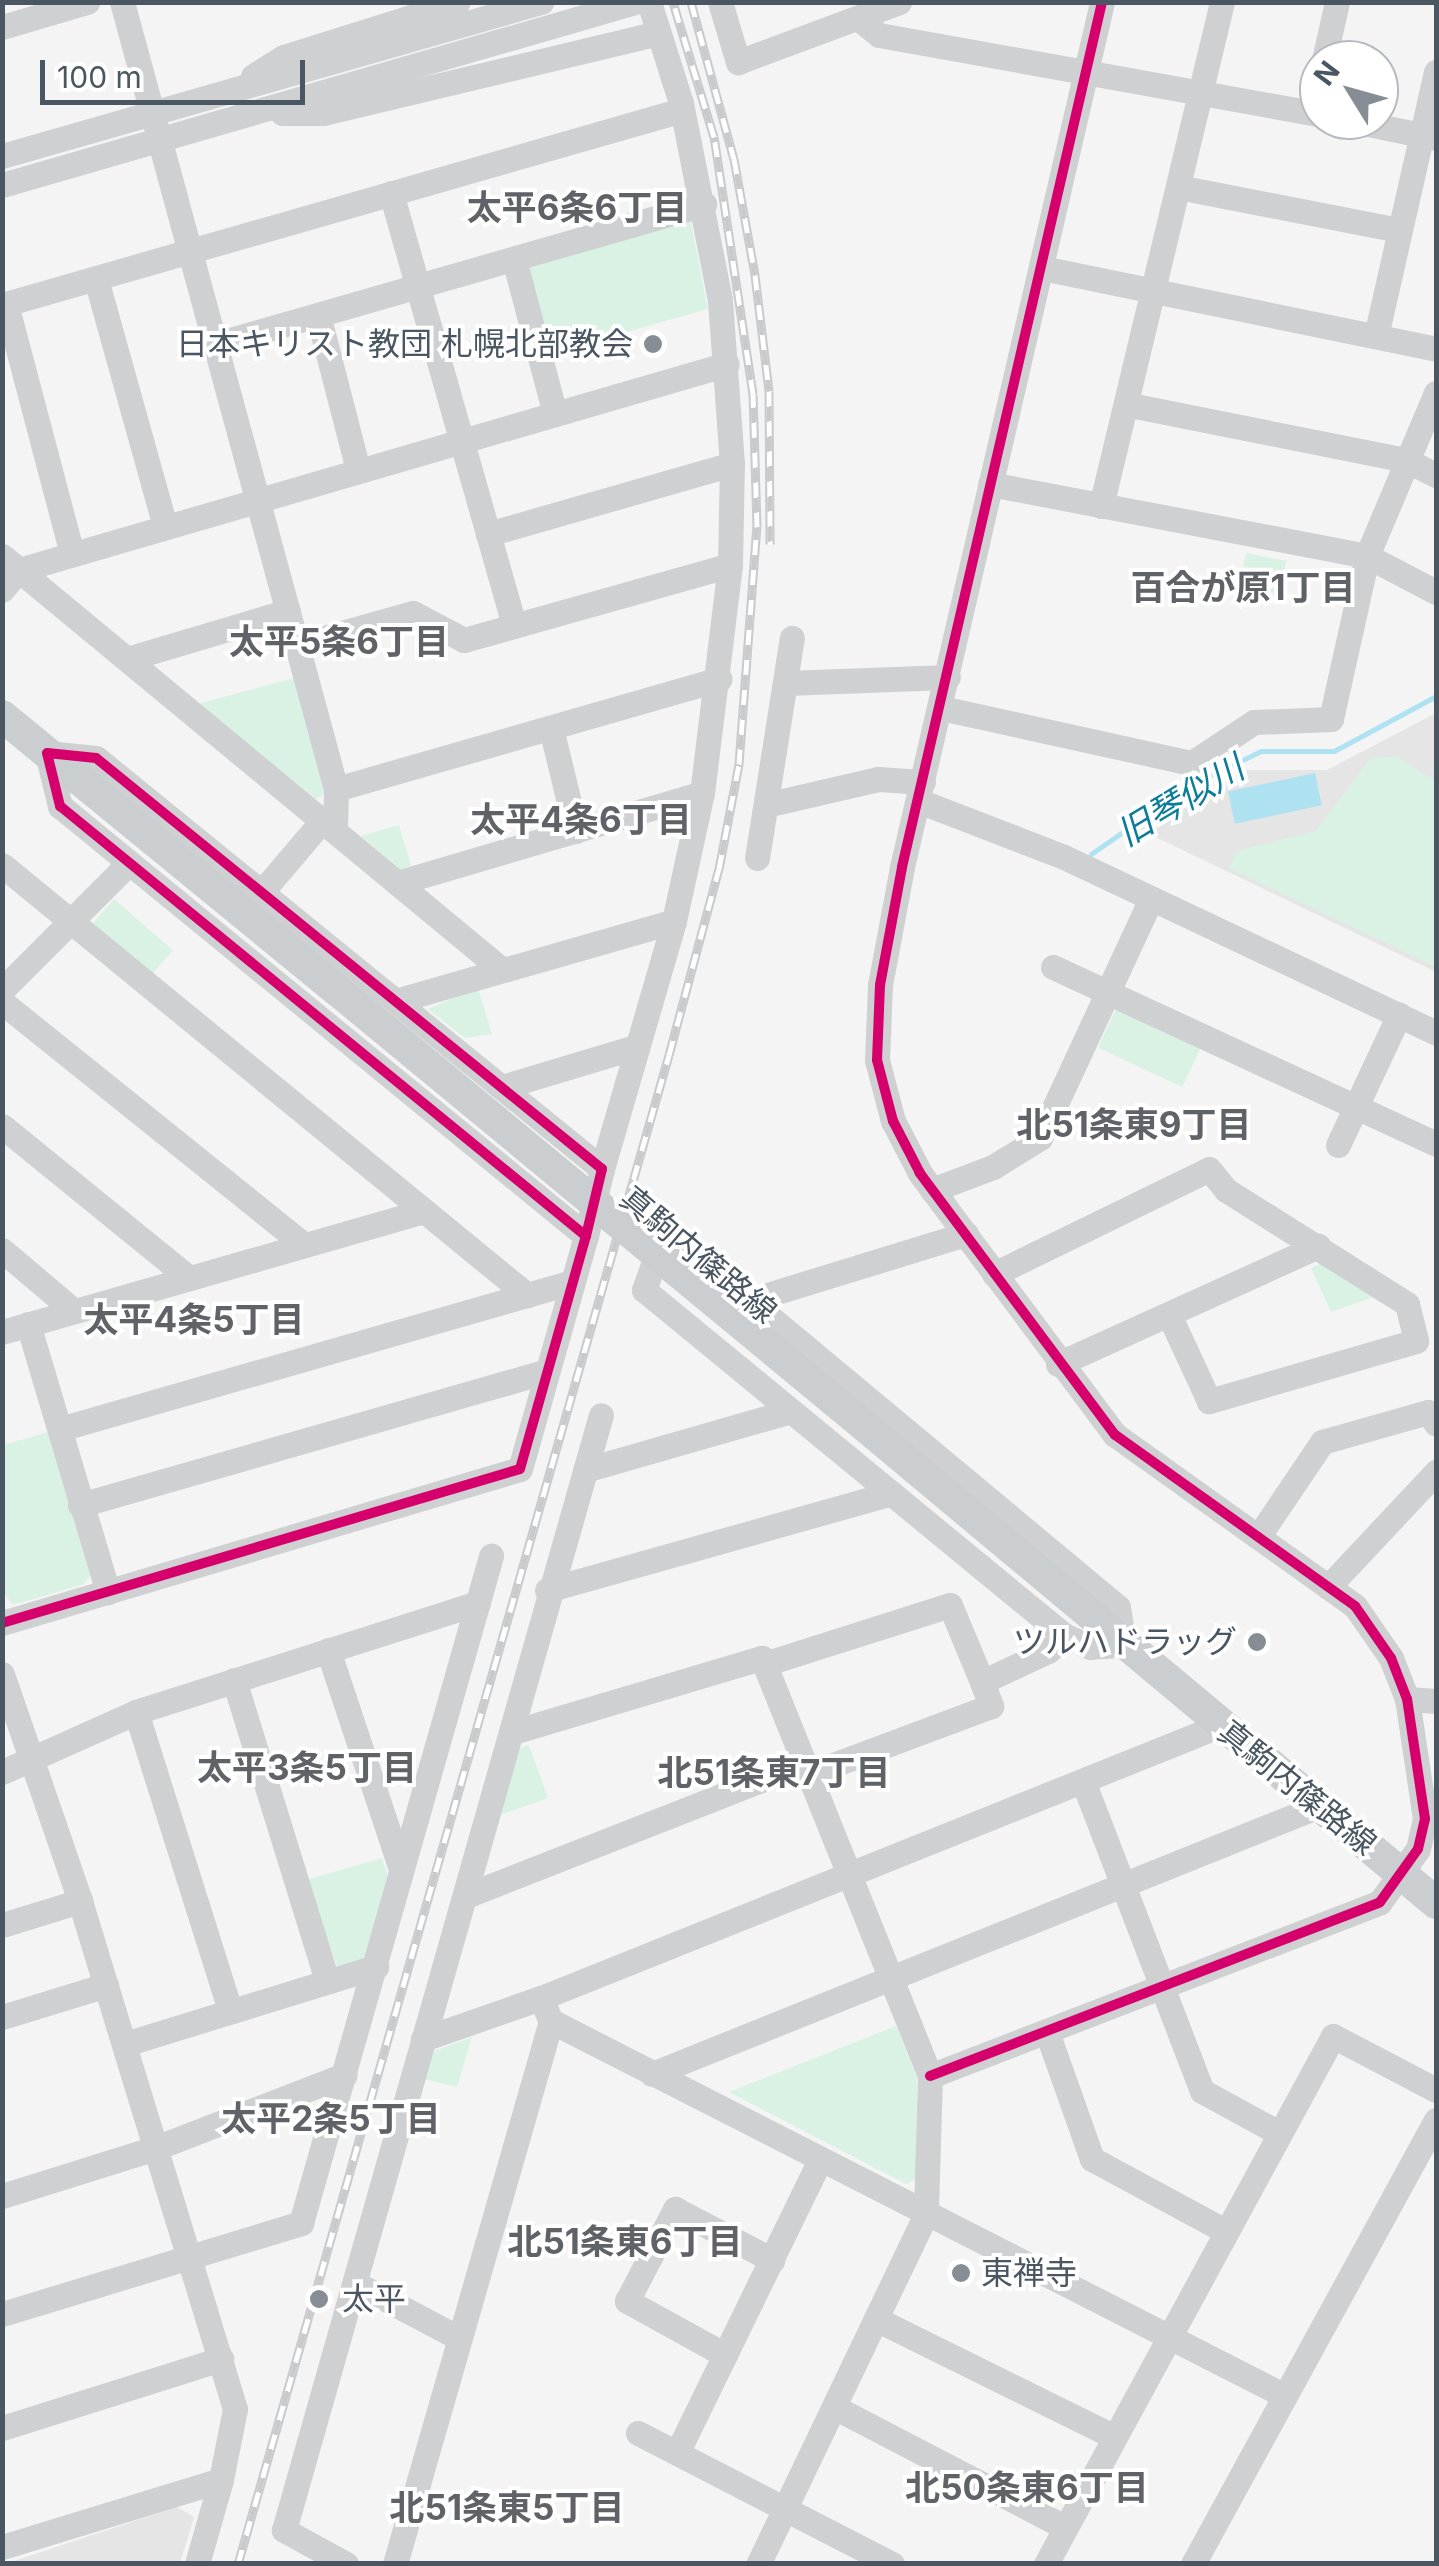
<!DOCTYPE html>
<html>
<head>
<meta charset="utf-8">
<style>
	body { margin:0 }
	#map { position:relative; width:1439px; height:2566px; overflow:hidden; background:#f4f4f4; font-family:Inter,"Noto Sans JP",sans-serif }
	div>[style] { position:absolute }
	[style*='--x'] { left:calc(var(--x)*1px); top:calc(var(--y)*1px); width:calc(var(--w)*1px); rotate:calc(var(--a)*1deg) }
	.education>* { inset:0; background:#e6e5e6 }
	.green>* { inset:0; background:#d9f2e3; transform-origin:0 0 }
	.water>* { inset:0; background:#aee2f0; transform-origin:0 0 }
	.stream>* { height:5px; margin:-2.5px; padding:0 2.5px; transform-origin:2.5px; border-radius:2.5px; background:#aee2f0 }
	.minor>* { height:25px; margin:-12.5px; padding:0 12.5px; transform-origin:12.5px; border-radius:12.5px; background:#ced0d2 }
	.major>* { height:32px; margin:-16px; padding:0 16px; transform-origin:16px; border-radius:16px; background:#caced1 }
	.rail>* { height:9px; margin-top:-4.5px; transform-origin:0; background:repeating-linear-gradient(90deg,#fff 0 15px,#c9cacc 0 30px); box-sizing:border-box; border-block:2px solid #c9cacc }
	.major-bridge>* { height:32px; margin:-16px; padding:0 16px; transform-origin:16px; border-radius:16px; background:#caced1 }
	.cycleway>* { height:10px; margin:-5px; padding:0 5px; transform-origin:5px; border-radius:5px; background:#d6006c }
	.dots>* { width:28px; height:28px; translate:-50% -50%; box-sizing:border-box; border:5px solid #fff; border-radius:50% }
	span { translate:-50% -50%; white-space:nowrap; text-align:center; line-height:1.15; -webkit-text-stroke:8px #fff; paint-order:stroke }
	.poi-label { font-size:32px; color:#4a5661 }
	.right { translate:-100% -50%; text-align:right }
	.left { translate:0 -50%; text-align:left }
	.street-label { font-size:32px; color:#4a5661 }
	.neighbourhood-label { font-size:35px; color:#5f6368; font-weight:700 }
	.water-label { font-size:35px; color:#0c7c9b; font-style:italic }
	.frame { position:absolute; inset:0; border:5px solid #4a5661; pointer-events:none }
	.north { position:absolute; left:1299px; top:40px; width:100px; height:100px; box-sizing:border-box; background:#fff; border:2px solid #b7bbc0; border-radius:50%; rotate:307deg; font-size:28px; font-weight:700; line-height:40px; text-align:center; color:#4a5661 }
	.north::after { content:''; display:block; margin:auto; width:35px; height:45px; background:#868d94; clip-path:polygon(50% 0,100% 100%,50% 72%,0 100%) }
	.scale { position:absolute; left:40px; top:60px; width:265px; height:45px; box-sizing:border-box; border:5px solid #4a5661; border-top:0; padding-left:12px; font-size:30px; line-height:35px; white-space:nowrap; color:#4a5661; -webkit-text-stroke:8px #fff; paint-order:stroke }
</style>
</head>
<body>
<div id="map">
	<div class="education">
		<i style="clip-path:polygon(1436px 713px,1436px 972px,1139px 829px,1246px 770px,1327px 770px)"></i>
		<i style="clip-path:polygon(177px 2507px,194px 2517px,180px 2563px,5px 2564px)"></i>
	</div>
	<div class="green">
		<i style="clip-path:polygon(690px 218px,708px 309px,549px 354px,527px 271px,532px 264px)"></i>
		<i style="left:1246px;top:553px;width:41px;height:34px;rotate:11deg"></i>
		<i style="clip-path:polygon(294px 678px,326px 792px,316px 799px,198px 704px)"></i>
		<i style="clip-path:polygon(1396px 756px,1436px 782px,1436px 967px,1229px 868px,1237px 851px,1316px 831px,1370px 759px)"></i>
		<i style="clip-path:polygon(399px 825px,411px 866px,401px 870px,361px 836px)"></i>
		<i style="left:114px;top:899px;width:78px;height:38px;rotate:41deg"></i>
		<i style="clip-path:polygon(478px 988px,492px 1034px,465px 1038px,428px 1009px)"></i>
		<i style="left:1117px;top:1007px;width:93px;height:45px;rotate:25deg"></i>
		<i style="clip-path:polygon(1332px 1259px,1374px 1297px,1331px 1312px,1311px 1268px)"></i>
		<i style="clip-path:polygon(48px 1432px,90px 1576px,84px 1584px,13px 1605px,3px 1592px,3px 1445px)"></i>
		<i style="clip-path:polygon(529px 1745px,548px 1798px,492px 1818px,513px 1751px)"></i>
		<i style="clip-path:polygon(382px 1858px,388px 1877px,369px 1948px,363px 1960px,337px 1966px,306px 1880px)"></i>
		<i style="clip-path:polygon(896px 2026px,917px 2078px,916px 2179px,906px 2184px,729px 2092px)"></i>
		<i style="clip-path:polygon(472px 2037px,457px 2087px,423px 2079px,432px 2052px)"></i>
	</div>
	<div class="water">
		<i style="left:1315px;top:773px;width:33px;height:89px;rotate:78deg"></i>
	</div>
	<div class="stream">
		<i style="--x:1091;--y:854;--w:119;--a:-34.8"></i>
		<i style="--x:1189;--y:786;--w:80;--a:-25.9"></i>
		<i style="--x:1261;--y:751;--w:73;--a:0"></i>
		<i style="--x:1334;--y:751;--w:116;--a:-28.3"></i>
	</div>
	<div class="minor">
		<i style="--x:122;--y:2;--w:816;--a:74.79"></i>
		<i style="--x:336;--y:789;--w:42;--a:91.4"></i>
		<i style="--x:720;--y:2;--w:63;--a:73.3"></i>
		<i style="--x:738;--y:62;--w:172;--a:-20.4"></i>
		<i style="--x:858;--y:18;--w:27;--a:39"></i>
		<i style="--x:879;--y:35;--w:447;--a:10.2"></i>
		<i style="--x:2;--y:27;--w:89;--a:-16.4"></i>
		<i style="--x:1324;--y:60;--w:59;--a:-77.4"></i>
		<i style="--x:253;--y:76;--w:36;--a:-32"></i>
		<i style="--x:284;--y:57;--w:182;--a:-17.5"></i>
		<i style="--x:1311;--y:112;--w:33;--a:-76"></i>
		<i style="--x:282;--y:113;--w:41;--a:0"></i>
		<i style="--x:323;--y:113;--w:344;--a:-13.4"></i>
		<i style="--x:1348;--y:120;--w:90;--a:11.6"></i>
		<i style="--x:2;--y:156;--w:561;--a:-15.95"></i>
		<i style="--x:2;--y:185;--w:659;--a:-16.12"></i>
		<i style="--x:1178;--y:187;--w:225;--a:11"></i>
		<i style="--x:391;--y:193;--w:450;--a:74.1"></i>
		<i style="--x:514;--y:259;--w:160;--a:75.2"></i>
		<i style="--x:1042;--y:268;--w:402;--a:11.6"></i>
		<i style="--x:96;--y:279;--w:256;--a:74.4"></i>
		<i style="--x:6;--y:304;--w:259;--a:75.2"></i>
		<i style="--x:2;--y:305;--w:707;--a:-16"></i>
		<i style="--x:318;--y:315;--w:160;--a:75.5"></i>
		<i style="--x:1376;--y:336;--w:271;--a:-77.2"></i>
		<i style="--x:216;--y:344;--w:508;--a:-16.01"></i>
		<i style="--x:1130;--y:405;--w:281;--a:11.3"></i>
		<i style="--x:1406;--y:460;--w:34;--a:27"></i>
		<i style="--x:990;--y:484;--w:384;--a:10.8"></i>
		<i style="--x:1367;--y:556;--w:78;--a:27.6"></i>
		<i style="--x:1101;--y:506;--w:518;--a:-76.5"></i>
		<i style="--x:488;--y:534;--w:254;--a:-16"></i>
		<i style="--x:2;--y:556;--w:648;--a:39.61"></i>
		<i style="--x:2;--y:590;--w:26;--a:-50"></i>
		<i style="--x:19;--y:570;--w:737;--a:-16.22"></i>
		<i style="--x:299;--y:645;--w:118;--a:-15.7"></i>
		<i style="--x:413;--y:613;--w:58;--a:27.9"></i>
		<i style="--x:464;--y:640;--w:276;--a:-15.7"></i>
		<i style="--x:127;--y:659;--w:168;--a:-16.6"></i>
		<i style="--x:786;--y:683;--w:162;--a:-2.1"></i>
		<i style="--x:941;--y:708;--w:257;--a:12.4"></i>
		<i style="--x:1192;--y:763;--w:74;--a:-33.5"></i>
		<i style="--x:1254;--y:722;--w:77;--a:-2.2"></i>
		<i style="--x:1331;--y:719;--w:167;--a:-77.5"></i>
		<i style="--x:1367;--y:556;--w:177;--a:-67.1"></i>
		<i style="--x:551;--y:728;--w:106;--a:76.4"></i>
		<i style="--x:336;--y:789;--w:399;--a:-16"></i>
		<i style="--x:919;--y:801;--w:155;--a:21.1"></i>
		<i style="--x:1064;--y:857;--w:412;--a:25.3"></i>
		<i style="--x:770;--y:804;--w:111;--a:-13"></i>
		<i style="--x:878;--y:779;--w:45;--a:3.8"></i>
		<i style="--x:757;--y:858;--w:223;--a:-81"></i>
		<i style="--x:2;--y:865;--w:679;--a:39.32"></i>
		<i style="--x:397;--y:883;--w:318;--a:-16.4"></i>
		<i style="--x:260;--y:894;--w:96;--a:-49.7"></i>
		<i style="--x:1053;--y:967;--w:422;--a:24.8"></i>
		<i style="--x:2;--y:990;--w:178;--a:-45"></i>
		<i style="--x:399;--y:1000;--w:286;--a:-16"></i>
		<i style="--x:2;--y:1002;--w:388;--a:38.8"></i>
		<i style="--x:502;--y:1087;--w:139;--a:-16.7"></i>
		<i style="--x:2;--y:1126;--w:241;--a:39.1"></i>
		<i style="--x:1338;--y:1145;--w:144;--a:-64.9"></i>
		<i style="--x:602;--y:1169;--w:258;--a:-73.8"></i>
		<i style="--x:674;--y:921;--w:131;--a:-77.7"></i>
		<i style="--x:702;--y:793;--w:230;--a:-83"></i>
		<i style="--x:730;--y:565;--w:101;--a:-88.9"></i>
		<i style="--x:732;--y:464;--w:164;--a:-94.2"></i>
		<i style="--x:720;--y:300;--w:201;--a:-101.2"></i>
		<i style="--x:681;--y:103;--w:106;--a:-107.6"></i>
		<i style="--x:932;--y:1190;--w:65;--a:-20.7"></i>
		<i style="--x:993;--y:1167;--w:55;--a:-31.7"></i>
		<i style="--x:1040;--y:1138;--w:264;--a:-65.1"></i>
		<i style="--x:665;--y:1230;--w:589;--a:39.77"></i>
		<i style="--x:1118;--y:1607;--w:38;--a:81"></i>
		<i style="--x:1124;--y:1645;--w:34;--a:177"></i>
		<i style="--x:1090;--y:1647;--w:27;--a:-156"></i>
		<i style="--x:1065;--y:1636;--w:545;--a:-140.58"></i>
		<i style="--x:644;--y:1290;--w:64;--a:-70.7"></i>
		<i style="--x:2;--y:1250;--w:94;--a:40.3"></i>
		<i style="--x:994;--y:1274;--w:239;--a:-26"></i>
		<i style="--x:1209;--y:1169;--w:27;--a:51"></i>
		<i style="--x:1226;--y:1190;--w:214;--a:32.2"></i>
		<i style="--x:1407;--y:1304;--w:38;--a:76"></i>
		<i style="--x:1416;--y:1341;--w:216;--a:163.8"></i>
		<i style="--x:1209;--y:1401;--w:95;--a:-114.9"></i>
		<i style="--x:751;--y:1300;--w:225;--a:-17.1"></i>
		<i style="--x:28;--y:1324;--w:280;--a:73.4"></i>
		<i style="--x:2;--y:1332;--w:438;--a:-16"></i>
		<i style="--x:1058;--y:1364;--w:286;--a:-24.4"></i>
		<i style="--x:60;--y:1429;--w:533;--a:-16.02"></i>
		<i style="--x:585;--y:1470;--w:214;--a:-16"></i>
		<i style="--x:80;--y:1505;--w:485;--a:-16"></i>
		<i style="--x:1258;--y:1537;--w:115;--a:-56"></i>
		<i style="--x:1322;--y:1442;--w:110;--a:-15.8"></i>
		<i style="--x:1428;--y:1412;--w:14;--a:56"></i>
		<i style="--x:1328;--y:1587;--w:158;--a:-46.8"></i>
		<i style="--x:547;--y:1590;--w:358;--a:-15.7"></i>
		<i style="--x:2;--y:1623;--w:540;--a:-16.56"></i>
		<i style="--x:520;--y:1469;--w:242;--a:-74.2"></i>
		<i style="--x:586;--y:1236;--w:69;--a:-76.6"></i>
		<i style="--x:602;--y:1169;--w:652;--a:-140.91"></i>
		<i style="--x:96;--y:758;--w:49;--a:-174.2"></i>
		<i style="--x:47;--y:753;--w:55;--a:76.2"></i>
		<i style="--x:60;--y:806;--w:679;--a:39.27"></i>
		<i style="--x:328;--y:1650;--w:232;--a:71.6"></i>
		<i style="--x:764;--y:1664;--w:195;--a:-17.6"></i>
		<i style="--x:950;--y:1605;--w:83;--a:67.4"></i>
		<i style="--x:982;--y:1682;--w:26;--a:69"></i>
		<i style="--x:991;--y:1706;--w:194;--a:159.5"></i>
		<i style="--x:2;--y:1674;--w:240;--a:71"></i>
		<i style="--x:80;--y:1901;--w:531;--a:73.03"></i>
		<i style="--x:235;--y:2409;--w:72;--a:101.2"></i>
		<i style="--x:221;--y:2480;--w:229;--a:163"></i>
		<i style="--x:234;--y:1680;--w:314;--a:72.8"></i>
		<i style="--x:982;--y:1682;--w:73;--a:-25.2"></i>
		<i style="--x:1048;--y:1651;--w:23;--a:-41"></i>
		<i style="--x:1407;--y:1699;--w:29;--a:4"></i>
		<i style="--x:136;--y:1712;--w:313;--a:72.5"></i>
		<i style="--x:513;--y:1732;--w:260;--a:-16.6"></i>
		<i style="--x:762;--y:1658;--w:450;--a:68.1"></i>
		<i style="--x:930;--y:2076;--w:138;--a:91.7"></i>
		<i style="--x:926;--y:2214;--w:388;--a:115.6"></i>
		<i style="--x:2;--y:1772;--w:147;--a:-24.1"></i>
		<i style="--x:136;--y:1712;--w:359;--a:-17.7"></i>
		<i style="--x:1083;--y:1781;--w:332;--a:69"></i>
		<i style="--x:1202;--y:2091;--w:88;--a:28.6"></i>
		<i style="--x:468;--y:1895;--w:361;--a:-21.4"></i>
		<i style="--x:2;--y:1925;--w:82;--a:-17.1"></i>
		<i style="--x:541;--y:1998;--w:25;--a:67"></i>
		<i style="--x:551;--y:2021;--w:824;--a:27.06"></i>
		<i style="--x:2;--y:2017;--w:109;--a:-17.1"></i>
		<i style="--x:1047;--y:2032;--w:135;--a:70.5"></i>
		<i style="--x:1092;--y:2159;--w:151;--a:28.4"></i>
		<i style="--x:423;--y:2039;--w:125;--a:-19.2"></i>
		<i style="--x:541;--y:1998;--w:733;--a:-21.87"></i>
		<i style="--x:125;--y:2044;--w:263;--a:-17.1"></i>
		<i style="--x:652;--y:2074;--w:719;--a:-21.89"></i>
		<i style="--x:930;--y:2076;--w:482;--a:-21.1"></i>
		<i style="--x:1380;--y:1902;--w:65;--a:-54.4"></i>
		<i style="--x:1418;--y:1849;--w:31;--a:-77"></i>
		<i style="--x:1425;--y:1819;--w:121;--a:-98.5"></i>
		<i style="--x:1407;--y:1699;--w:44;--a:-111.3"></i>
		<i style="--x:1391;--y:1658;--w:63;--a:-124.7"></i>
		<i style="--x:1355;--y:1606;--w:295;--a:-144.5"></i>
		<i style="--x:1115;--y:1435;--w:327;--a:-126.7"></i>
		<i style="--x:920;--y:1173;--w:59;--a:-117.4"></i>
		<i style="--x:893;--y:1121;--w:63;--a:-104.7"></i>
		<i style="--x:877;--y:1060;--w:75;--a:-87.7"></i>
		<i style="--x:880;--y:985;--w:120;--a:-79.4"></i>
		<i style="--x:902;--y:867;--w:888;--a:-76.98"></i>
		<i style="--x:2;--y:2196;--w:164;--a:-17.4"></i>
		<i style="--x:158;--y:2147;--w:200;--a:-21.1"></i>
		<i style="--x:355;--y:2283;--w:118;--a:27.9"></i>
		<i style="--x:2;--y:2314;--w:313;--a:-16.9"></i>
		<i style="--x:301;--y:2223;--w:694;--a:-74.1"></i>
		<i style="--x:876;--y:2319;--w:264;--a:26.3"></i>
		<i style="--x:725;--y:2355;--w:112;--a:-151.1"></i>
		<i style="--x:627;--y:2301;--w:104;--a:-62.4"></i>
		<i style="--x:675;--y:2209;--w:110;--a:27.7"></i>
		<i style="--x:834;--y:2407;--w:260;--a:27.5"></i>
		<i style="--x:2;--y:2428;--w:230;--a:-17.5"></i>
		<i style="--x:638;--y:2433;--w:286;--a:27.3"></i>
		<i style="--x:677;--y:2453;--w:326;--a:-64"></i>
		<i style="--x:197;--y:2564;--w:87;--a:-74.1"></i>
		<i style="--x:346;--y:2564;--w:71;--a:-151.3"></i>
		<i style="--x:284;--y:2530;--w:1159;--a:-74.13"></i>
		<i style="--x:395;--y:2564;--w:565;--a:-73.97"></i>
		<i style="--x:1046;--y:2564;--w:601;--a:-61.47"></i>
		<i style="--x:1333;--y:2036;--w:116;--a:27.7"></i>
		<i style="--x:1193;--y:2564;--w:506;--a:-61.31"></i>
	</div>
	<div class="major">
		<i style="--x:2;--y:716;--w:433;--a:39.3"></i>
		<i style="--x:842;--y:1407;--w:774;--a:39.86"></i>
	</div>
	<div class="rail">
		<i style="--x:691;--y:2;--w:163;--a:74.7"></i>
		<i style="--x:734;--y:159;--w:118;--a:79.7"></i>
		<i style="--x:755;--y:275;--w:117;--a:83.1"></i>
		<i style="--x:769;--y:391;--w:153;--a:89.6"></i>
		<i style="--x:238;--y:2564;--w:1569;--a:-74.06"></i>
		<i style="--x:669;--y:1055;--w:193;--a:-75"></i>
		<i style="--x:719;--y:869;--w:107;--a:-79.2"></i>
		<i style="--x:739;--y:764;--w:238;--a:-85.7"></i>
		<i style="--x:757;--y:527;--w:133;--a:-91.7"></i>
		<i style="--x:753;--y:394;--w:260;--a:-98.6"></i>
		<i style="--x:714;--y:137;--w:141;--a:-106.9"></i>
	</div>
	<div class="major-bridge">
		<i style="--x:337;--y:990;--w:655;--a:39.55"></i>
	</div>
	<div class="cycleway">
		<i style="--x:2;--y:1623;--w:540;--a:-16.56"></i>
		<i style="--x:520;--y:1469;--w:242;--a:-74.2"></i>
		<i style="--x:586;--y:1236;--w:69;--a:-76.6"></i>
		<i style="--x:602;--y:1169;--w:652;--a:-140.91"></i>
		<i style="--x:96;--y:758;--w:49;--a:-174.2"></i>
		<i style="--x:47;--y:753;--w:55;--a:76.2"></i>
		<i style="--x:60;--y:806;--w:679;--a:39.27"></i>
		<i style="--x:930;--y:2076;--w:482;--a:-21.1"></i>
		<i style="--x:1380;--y:1902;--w:65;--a:-54.4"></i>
		<i style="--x:1418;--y:1849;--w:31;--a:-77"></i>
		<i style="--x:1425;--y:1819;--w:121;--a:-98.5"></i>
		<i style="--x:1407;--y:1699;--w:44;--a:-111.3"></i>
		<i style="--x:1391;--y:1658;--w:63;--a:-124.7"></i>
		<i style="--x:1355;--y:1606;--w:295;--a:-144.5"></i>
		<i style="--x:1115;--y:1435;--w:327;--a:-126.7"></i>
		<i style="--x:920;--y:1173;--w:59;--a:-117.4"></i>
		<i style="--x:893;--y:1121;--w:63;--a:-104.7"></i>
		<i style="--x:877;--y:1060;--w:75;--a:-87.7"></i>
		<i style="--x:880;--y:985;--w:120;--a:-79.4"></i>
		<i style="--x:902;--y:867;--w:888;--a:-76.98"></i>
	</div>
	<div class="dots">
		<i style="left:653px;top:344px;background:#868d94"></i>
		<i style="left:1257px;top:1642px;background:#868d94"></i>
		<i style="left:961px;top:2273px;background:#868d94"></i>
		<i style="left:319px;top:2299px;background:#868d94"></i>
	</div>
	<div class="poi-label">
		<span class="right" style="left:633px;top:344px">日本キリスト教団 札幌北部教会</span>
		<span class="right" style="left:1237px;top:1642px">ツルハドラッグ</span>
		<span class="left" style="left:981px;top:2273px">東禅寺</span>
		<span class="left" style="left:342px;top:2299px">太平</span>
	</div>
	<div class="street-label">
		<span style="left:698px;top:1255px;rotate:40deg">真駒内篠路線</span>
		<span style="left:1297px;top:1788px;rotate:39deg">真駒内篠路線</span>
	</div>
	<div class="neighbourhood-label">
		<span style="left:577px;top:207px">太平6条6丁目</span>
		<span style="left:1243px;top:587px">百合が原1丁目</span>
		<span style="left:339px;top:641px">太平5条6丁目</span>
		<span style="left:581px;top:819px">太平4条6丁目</span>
		<span style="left:1134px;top:1124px">北51条東9丁目</span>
		<span style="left:194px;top:1319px">太平4条5丁目</span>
		<span style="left:307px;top:1767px">太平3条5丁目</span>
		<span style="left:774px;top:1772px">北51条東7丁目</span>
		<span style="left:331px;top:2118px">太平2条5丁目</span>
		<span style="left:625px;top:2241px">北51条東6丁目</span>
		<span style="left:1027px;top:2487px">北50条東6丁目</span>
		<span style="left:507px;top:2507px">北51条東5丁目</span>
	</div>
	<div class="water-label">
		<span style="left:1180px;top:800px;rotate:-31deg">旧琴似川</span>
	</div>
	<div class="frame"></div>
	<div class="north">N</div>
	<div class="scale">100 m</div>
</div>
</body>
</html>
